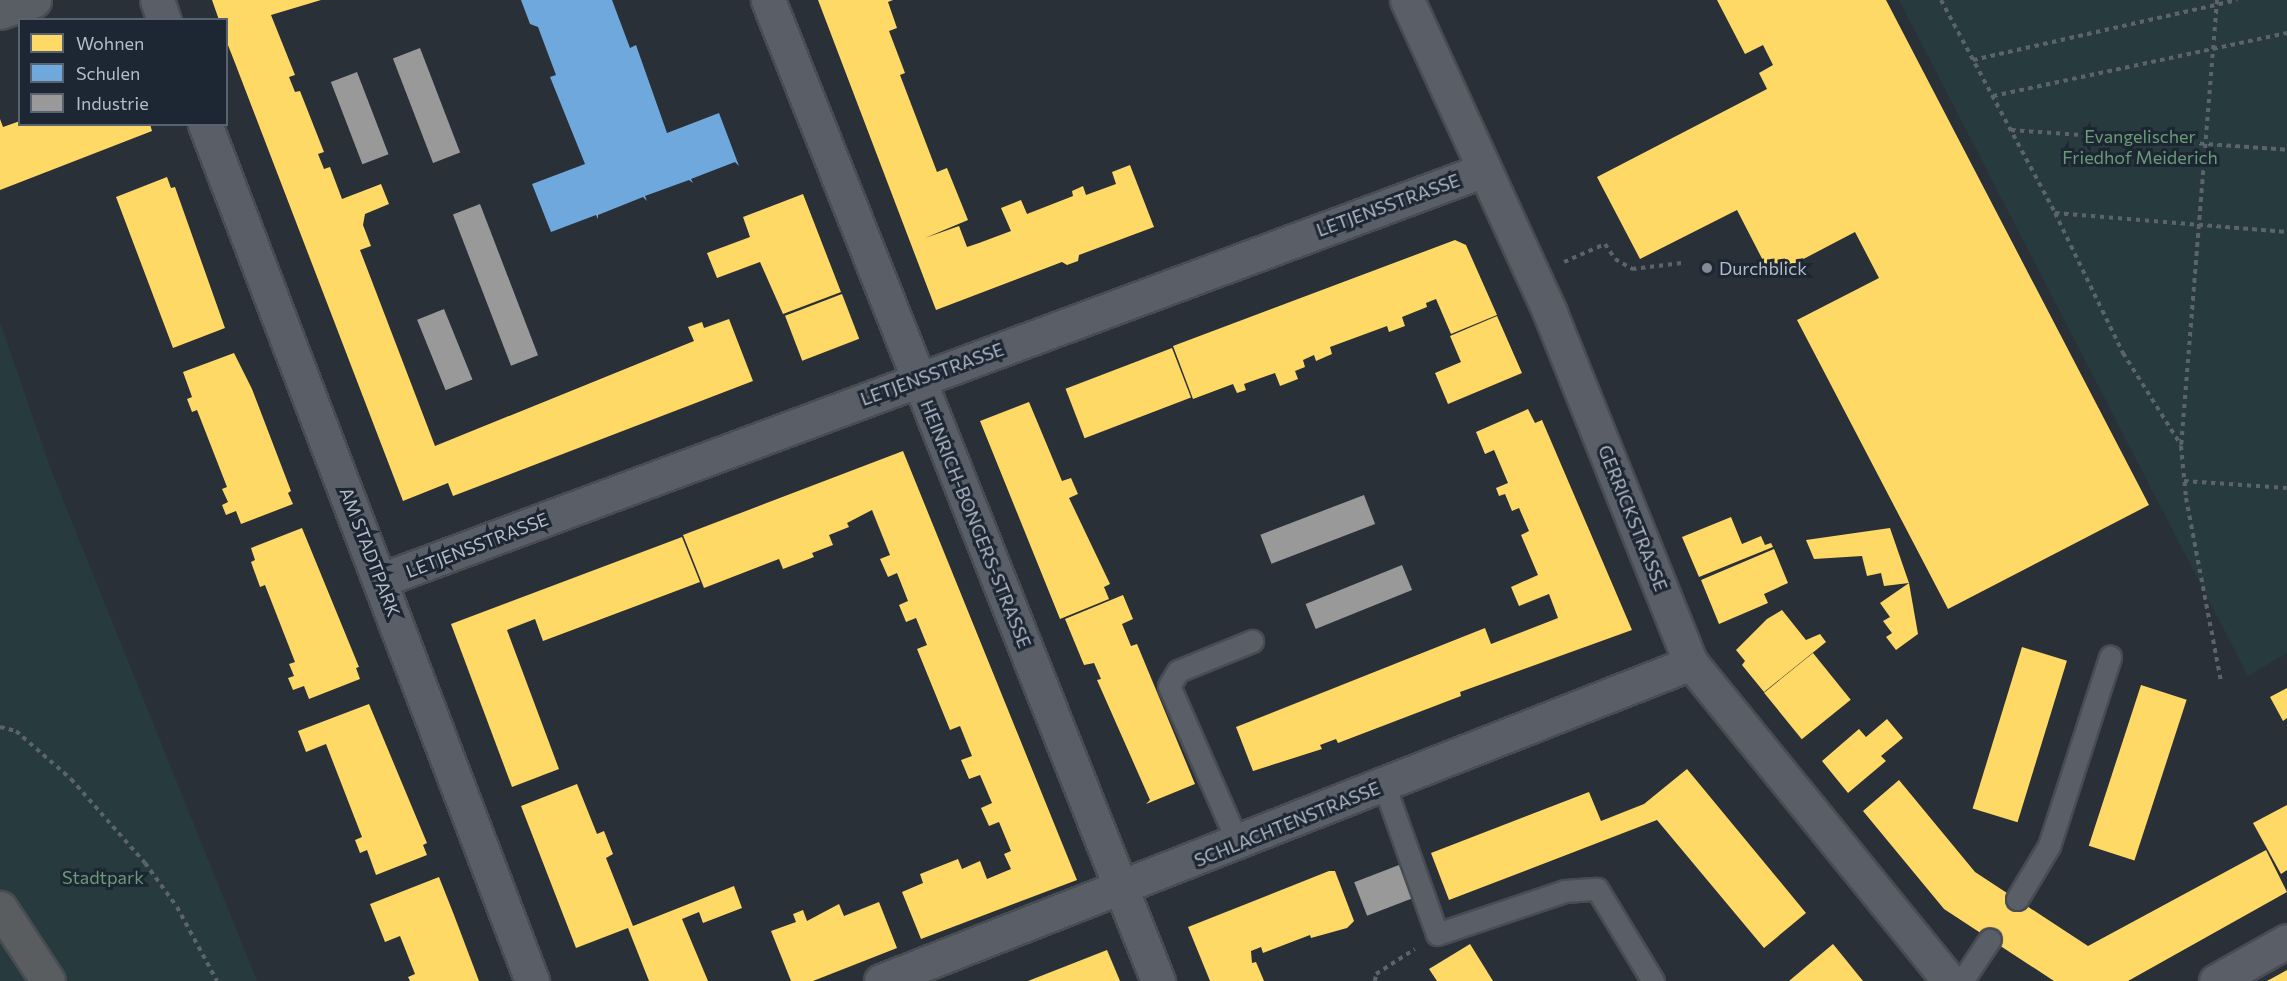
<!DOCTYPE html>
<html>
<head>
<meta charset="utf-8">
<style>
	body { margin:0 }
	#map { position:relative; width:2287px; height:981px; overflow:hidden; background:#2a3038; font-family:Commissioner,sans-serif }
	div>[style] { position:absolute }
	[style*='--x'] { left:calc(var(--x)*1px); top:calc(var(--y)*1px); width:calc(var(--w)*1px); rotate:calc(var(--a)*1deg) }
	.green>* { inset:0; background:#273a3e }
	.homes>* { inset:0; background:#ffd966; transform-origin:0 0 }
	.schools>* { inset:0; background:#6fa8dc }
	.industry>* { inset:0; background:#999; transform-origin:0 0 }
	.path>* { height:4px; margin-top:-2px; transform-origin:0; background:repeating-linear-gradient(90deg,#5d636a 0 4.5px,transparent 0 9px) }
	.roads { filter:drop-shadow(2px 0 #484c53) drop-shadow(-2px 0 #484c53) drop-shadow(0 2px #484c53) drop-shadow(0 -2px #484c53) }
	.service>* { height:21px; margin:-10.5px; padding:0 10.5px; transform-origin:10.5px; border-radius:10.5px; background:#5a5e66 }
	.minor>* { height:33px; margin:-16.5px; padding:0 16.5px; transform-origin:16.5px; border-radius:16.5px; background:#5a5e66 }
	.tertiary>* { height:33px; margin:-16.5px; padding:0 16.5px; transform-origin:16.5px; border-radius:16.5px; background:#5a5e66 }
	.secondary>* { height:33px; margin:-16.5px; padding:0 16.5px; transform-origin:16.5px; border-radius:16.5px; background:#595d64 }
	.motorway>* { height:33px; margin:-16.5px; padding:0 16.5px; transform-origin:16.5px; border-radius:16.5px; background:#5a5d60 }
	.dots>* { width:16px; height:16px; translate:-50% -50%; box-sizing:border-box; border:3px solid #1d2633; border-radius:50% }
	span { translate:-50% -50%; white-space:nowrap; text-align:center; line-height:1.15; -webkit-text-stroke:6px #1d2633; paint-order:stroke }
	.park-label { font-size:18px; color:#6b9a76 }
	.street-label { font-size:18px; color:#b4bcc9 }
	.poi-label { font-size:18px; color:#b4bcc9 }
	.left { translate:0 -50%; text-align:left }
	.legend { position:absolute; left:18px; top:18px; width:210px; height:108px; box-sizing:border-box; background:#1d2633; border:2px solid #59626f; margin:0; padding:8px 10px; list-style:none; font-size:18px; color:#b4bcc9 }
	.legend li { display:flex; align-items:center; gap:12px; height:30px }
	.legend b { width:30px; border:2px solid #59626f }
</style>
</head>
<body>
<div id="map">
	<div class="green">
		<i style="clip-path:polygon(1899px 0,2287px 0,2287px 653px,2248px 676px)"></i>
		<i style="clip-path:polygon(0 322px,51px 470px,257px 981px,0 981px)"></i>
	</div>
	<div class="homes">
		<i style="clip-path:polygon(212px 0,321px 0,271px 15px,295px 75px,289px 77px,295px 92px,300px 91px,324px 152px,318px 154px,324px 169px,330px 167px,342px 199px,381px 184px,389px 204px,365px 214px,363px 225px,371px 246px,360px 250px,435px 446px,694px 341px,688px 327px,702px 322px,704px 328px,729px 319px,753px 381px,453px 496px,448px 483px,403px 501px,235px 63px,226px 40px,226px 20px,219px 20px)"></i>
		<i style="clip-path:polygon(818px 0,893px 0,888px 2px,897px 28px,889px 31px,905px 73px,900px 75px,937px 172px,947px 168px,968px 220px,925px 238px,959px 226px,967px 247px,979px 243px,1011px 231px,1001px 208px,1021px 200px,1027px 214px,1073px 196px,1072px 191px,1083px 186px,1086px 195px,1116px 184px,1112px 172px,1130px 165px,1154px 227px,1079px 255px,1078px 261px,1067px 265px,1062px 262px,936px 310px)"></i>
		<i style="clip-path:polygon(1717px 0,1886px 0,2149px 505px,1948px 609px,1797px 320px,1879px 278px,1855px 232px,1771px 276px,1737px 210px,1640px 259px,1597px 177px,1767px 89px,1759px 73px,1773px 65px,1763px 45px,1745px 54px)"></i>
		<i style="clip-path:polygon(0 119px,3px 127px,20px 121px,20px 124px,150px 124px,152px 131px,0 190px)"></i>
		<i style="clip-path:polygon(167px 177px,171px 188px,175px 187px,225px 328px,173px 348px,116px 197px)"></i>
		<i style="clip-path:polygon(803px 194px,841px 292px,783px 314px,760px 262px,717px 278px,707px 253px,750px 237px,743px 217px)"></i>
		<i style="clip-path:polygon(1455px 240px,1466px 245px,1497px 315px,1451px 334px,1436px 299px,1426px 303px,1427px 307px,1402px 317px,1405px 326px,1389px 332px,1387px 326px,1330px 347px,1332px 354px,1316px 361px,1314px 355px,1303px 360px,1305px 367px,1295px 371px,1298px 379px,1280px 386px,1275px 373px,1244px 384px,1246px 390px,1237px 393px,1233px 384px,1193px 399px,1173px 346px)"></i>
		<i style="left:842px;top:294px;width:48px;height:61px;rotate:69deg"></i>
		<i style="clip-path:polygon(1497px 316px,1522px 373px,1448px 404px,1435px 373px,1461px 362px,1450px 336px)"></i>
		<i style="left:1172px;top:348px;width:53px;height:114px;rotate:69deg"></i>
		<i style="clip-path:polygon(234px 353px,252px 389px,291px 491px,288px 493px,293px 504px,241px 524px,236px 511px,226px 515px,222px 505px,228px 502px,222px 489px,227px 487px,197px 410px,192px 412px,187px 399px,192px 397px,183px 372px)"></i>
		<i style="clip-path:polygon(1029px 402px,1062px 481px,1071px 478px,1078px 494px,1069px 498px,1110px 584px,1104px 587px,1109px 599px,1060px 619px,980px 421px)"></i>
		<i style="clip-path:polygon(1528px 409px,1535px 423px,1542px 420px,1632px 630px,1460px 692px,1461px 696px,1338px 743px,1336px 739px,1320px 745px,1322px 749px,1253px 771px,1236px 727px,1485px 628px,1491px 644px,1558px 618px,1549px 594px,1519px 606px,1511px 587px,1538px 575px,1521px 535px,1529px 531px,1519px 508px,1512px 511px,1505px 494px,1499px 496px,1496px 488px,1508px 483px,1494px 450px,1485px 454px,1476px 432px)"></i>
		<i style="clip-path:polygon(903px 451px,1077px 880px,921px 939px,902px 892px,923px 883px,920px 874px,958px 859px,962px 869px,980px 861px,987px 879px,1011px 869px,1004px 854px,1011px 851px,999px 822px,989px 826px,981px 808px,992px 803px,980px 775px,969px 779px,961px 760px,972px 756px,960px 726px,950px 730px,917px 649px,927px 645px,916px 618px,906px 622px,899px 605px,908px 601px,897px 573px,888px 577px,880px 559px,890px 555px,872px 510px,847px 523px,849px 527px,829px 535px,833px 545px,812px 553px,814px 557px,783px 569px,779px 559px,704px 588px,683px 535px)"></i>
		<i style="clip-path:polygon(1731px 517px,1742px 544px,1761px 536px,1765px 545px,1771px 543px,1773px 547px,1699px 577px,1682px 537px)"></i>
		<i style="clip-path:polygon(302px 528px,359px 667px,356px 668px,360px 679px,309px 699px,304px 686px,293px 690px,288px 678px,294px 676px,289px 664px,295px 662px,265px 585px,260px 587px,251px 562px,255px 560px,251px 548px)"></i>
		<i style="clip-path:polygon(1890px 528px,1909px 583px,1884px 586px,1881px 573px,1867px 576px,1862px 556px,1814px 559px,1806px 540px)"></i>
		<i style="clip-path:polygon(682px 537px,700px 582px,543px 641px,535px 619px,507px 630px,559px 769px,512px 787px,451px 624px)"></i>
		<i style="clip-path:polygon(1774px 549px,1788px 583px,1764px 594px,1768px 603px,1719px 624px,1701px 580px)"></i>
		<i style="clip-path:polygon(1909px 583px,1918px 634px,1896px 650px,1886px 637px,1892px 633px,1883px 621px,1890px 617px,1880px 603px)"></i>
		<i style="clip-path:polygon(1123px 595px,1133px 619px,1122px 624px,1131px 646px,1137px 644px,1195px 784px,1146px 804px,1150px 800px,1097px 680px,1101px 679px,1094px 663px,1084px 665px,1065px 619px)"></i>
		<i style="clip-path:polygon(1782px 610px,1806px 640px,1820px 634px,1826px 642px,1764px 692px,1742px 665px,1745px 661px,1736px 650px,1767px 619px)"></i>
		<i style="left:2022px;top:647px;width:47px;height:169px;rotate:17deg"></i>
		<i style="left:1813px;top:653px;width:60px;height:63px;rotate:51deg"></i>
		<i style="left:2141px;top:685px;width:48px;height:169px;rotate:18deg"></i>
		<i style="clip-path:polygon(2287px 688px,2287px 718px,2283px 721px,2270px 697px)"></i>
		<i style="clip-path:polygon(369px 704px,427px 843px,423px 845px,427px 855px,376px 875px,367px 850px,360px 853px,355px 840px,362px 837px,326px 744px,306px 752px,298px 731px)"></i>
		<i style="clip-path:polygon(1887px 719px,1903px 738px,1881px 756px,1886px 761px,1848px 793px,1822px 761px,1859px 729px,1866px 737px)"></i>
		<i style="clip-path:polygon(1687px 769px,1806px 913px,1764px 948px,1657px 820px,1449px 900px,1431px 853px,1589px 792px,1601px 821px,1644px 804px)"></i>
		<i style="clip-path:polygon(1899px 780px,1975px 872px,2088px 946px,2266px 850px,2287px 892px,2128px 981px,2054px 981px,1944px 909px,1863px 811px)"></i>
		<i style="clip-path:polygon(577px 784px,597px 834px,604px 831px,613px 854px,606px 858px,633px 926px,734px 886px,742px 908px,703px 923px,699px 912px,682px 919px,708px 981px,649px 981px,628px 928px,576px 948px,521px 806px)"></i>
		<i style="clip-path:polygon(2287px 805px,2287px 870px,2281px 874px,2253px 823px)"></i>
		<i style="clip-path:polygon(1329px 871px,1335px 871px,1354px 921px,1347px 928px,1311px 938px,1310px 935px,1263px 953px,1261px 947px,1251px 951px,1252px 963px,1256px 962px,1264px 981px,1210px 981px,1188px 927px)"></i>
		<i style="clip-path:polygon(439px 877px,454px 915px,479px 981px,410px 981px,408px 977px,415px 974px,400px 936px,385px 942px,370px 904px)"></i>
		<i style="clip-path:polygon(879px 902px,897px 948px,813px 981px,791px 981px,771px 931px,796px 922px,793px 914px,803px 910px,807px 921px,839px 904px,844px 916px)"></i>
		<i style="clip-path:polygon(1470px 944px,1493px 981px,1437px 981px,1429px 969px)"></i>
		<i style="clip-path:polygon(1833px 944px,1863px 981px,1789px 981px)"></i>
		<i style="clip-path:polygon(1107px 950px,1120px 981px,1028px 981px)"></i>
		<i style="clip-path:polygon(2287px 970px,2287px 981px,2267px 981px,2278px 975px)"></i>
	</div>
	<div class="schools">
		<i style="clip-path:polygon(521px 0,612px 0,630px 48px,636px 45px,667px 133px,719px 113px,739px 166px,735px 162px,691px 179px,693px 183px,689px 180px,645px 196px,647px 201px,643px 197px,598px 215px,598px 219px,596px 215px,551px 232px,532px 184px,585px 164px,550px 77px,556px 75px,538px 27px,530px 24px)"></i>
	</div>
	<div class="industry">
		<i style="left:420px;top:48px;width:112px;height:29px;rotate:69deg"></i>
		<i style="left:357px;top:72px;width:88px;height:28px;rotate:69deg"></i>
		<i style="left:480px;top:204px;width:162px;height:29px;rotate:69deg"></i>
		<i style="left:444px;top:309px;width:76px;height:29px;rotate:68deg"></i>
		<i style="left:1364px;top:495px;width:31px;height:111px;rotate:69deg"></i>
		<i style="left:1402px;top:565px;width:27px;height:104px;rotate:68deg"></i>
		<i style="left:1399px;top:865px;width:36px;height:48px;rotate:69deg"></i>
	</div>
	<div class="path">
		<i style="--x:1941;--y:0;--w:242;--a:61.8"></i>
		<i style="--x:2055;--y:213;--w:156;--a:64.1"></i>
		<i style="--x:2123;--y:353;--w:109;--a:57.8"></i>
		<i style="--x:2217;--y:0;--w:447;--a:94.6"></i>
		<i style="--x:2181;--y:446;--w:52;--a:84.5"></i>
		<i style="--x:2186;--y:498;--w:186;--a:79.2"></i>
		<i style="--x:1973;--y:60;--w:271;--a:-12.8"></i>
		<i style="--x:1993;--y:96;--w:301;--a:-12.1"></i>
		<i style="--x:2011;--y:130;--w:277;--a:4.1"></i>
		<i style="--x:2055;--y:213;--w:233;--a:4.7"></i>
		<i style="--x:1564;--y:262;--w:45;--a:-23.7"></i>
		<i style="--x:1605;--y:244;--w:18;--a:56"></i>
		<i style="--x:1615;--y:259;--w:20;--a:30"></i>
		<i style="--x:1632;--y:269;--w:50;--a:-6.8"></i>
		<i style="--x:2184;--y:481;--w:103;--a:3.9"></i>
		<i style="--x:0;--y:727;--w:16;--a:14"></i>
		<i style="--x:16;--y:731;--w:73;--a:41.1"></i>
		<i style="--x:71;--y:779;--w:112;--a:48.6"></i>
		<i style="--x:145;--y:863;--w:54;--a:54"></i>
		<i style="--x:177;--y:907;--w:84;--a:61.6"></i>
		<i style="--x:1375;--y:981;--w:7;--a:-82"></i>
		<i style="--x:1376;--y:974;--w:46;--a:-32.7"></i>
	</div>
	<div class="roads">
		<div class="service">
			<i style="--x:1384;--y:785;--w:158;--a:70.4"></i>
			<i style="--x:1437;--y:934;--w:135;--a:-18.6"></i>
			<i style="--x:1565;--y:891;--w:32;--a:-4"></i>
			<i style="--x:1597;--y:889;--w:108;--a:58.7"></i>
			<i style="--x:1238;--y:843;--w:171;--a:-113.7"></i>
			<i style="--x:1169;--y:686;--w:17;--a:-59"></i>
			<i style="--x:1178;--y:671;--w:80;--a:-22.1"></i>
			<i style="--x:2017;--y:899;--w:62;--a:-58.9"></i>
			<i style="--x:2049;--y:846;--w:199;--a:-72.1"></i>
			<i style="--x:1962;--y:981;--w:50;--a:-56.3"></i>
		</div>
		<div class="minor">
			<i style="--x:157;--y:0;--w:21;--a:71"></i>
			<i style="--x:768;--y:0;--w:1056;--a:68.32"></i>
			<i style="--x:205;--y:124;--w:917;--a:69.11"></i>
			<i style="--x:381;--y:580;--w:1177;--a:-20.39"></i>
			<i style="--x:881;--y:981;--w:870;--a:-21.43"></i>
			<i style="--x:2216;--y:981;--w:81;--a:-29.4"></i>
		</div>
		<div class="tertiary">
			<i style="--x:1407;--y:0;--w:344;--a:65.4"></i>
			<i style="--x:1550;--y:313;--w:377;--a:68.1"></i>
			<i style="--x:1691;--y:663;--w:409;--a:50.9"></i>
		</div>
		<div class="secondary">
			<i style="--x:0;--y:12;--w:36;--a:-19"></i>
		</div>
		<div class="motorway">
			<i style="--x:0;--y:908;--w:87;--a:56.7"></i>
		</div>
	</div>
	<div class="dots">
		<i style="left:1707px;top:268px;background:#848b96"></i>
	</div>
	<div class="park-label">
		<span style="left:2140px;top:147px">Evangelischer<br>Friedhof Meiderich</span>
		<span style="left:103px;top:877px">Stadtpark</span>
	</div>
	<div class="street-label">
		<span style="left:1388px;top:205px;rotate:-20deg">LETJENSSTRASSE</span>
		<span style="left:932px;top:374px;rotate:-20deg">LETJENSSTRASSE</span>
		<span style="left:1633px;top:518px;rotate:68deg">GERRICKSTRASSE</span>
		<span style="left:976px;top:524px;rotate:68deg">HEINRICH-BONGERS-STRASSE</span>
		<span style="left:477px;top:545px;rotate:-21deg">LETJENSSTRASSE</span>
		<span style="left:370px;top:552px;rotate:69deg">AM STADTPARK</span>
		<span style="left:1287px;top:824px;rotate:-22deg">SCHLACHTENSTRASSE</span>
	</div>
	<div class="poi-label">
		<span class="left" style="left:1719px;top:268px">Durchblick</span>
	</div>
	<ul class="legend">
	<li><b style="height:16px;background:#ffd966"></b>Wohnen</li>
	<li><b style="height:16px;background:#6fa8dc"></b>Schulen</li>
	<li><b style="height:16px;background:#999"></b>Industrie</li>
	</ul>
</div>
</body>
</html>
